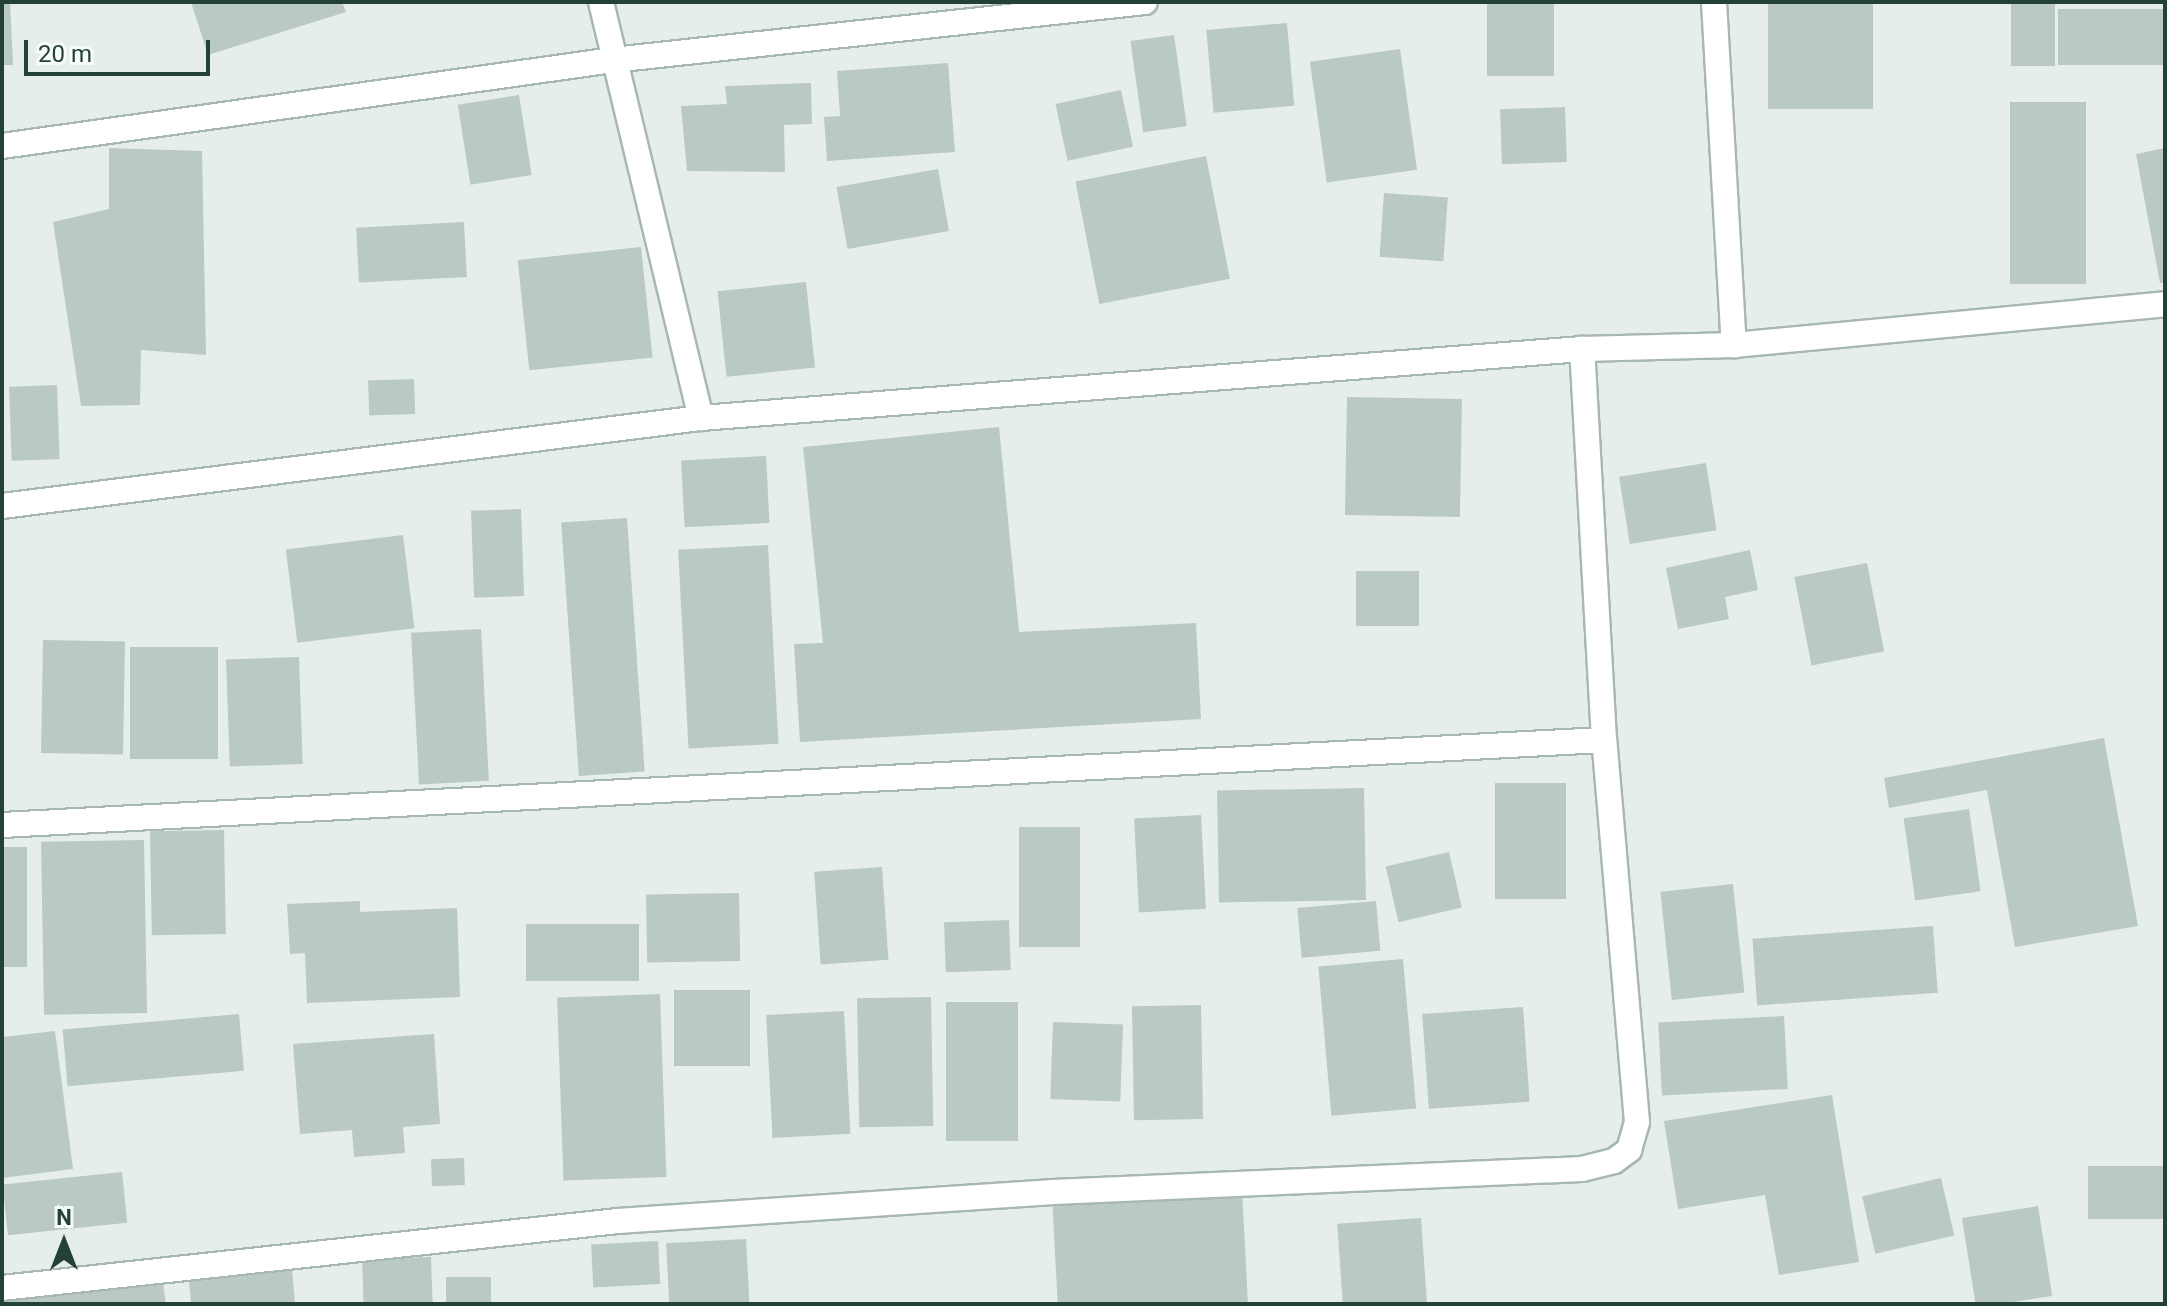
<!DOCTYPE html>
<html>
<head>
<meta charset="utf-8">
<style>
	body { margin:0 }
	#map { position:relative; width:2167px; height:1306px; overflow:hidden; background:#e5eeea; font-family:Roboto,sans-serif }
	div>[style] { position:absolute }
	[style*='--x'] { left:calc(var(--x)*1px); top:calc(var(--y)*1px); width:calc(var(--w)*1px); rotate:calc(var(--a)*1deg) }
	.building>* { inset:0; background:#bac9c3; transform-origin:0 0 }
	.roads { filter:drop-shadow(2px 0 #a7b7b1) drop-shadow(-2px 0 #a7b7b1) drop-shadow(0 2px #a7b7b1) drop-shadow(0 -2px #a7b7b1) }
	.street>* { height:24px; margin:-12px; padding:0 12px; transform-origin:12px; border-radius:12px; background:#fff }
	span { translate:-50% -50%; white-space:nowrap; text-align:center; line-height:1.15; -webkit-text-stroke:7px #f6fbf8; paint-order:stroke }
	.frame { position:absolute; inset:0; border:4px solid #234138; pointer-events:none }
	.north { position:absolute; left:24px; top:1202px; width:80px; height:80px; -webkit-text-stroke:6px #f6fbf8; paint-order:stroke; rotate:0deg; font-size:22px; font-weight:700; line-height:32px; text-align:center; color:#234138 }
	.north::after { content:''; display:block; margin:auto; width:28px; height:36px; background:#234138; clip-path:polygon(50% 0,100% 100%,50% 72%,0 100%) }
	.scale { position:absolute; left:24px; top:40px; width:186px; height:36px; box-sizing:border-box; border:4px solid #234138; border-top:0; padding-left:10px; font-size:24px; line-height:28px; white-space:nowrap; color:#234138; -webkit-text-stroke:6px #f6fbf8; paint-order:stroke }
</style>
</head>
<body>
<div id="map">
	<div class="building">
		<i style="clip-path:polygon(2px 2px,10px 2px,13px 65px,2px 65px)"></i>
		<i style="clip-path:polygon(191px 2px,342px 2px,346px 12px,208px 55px)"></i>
		<i style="left:1487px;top:2px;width:67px;height:74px"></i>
		<i style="left:1768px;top:2px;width:105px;height:107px"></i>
		<i style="left:2011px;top:2px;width:44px;height:64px"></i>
		<i style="left:2165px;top:9px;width:56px;height:107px;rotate:90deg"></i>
		<i style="left:1287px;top:23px;width:83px;height:81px;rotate:85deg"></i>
		<i style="left:1174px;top:35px;width:92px;height:44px;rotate:82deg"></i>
		<i style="left:1400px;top:49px;width:122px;height:91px;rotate:82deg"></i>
		<i style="clip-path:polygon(948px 63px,955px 152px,827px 161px,824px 117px,840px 116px,837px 71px)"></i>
		<i style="clip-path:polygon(811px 83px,812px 124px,784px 125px,785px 172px,687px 171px,681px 106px,727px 104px,725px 86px)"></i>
		<i style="left:1121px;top:90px;width:58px;height:67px;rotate:78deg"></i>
		<i style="left:519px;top:95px;width:81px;height:62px;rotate:81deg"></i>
		<i style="left:2010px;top:102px;width:76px;height:182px"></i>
		<i style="left:1565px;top:107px;width:55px;height:65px;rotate:88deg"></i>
		<i style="clip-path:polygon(109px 148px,202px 151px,206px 355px,141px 350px,140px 405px,81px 406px,53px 222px,109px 209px)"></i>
		<i style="clip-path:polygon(2165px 148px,2165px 282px,2160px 283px,2136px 154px)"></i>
		<i style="left:1206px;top:156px;width:125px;height:133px;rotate:79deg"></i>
		<i style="left:938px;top:169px;width:63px;height:103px;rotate:80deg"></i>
		<i style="left:1384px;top:193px;width:64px;height:64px;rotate:4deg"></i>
		<i style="left:464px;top:222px;width:55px;height:108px;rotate:87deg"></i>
		<i style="left:641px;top:247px;width:111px;height:124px;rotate:84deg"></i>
		<i style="left:806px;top:282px;width:86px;height:89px;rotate:84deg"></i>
		<i style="left:414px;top:379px;width:35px;height:46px;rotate:88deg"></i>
		<i style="left:57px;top:385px;width:74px;height:48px;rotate:88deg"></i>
		<i style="left:1347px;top:397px;width:115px;height:118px;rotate:1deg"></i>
		<i style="clip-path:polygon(999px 427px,1019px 632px,1196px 623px,1201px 719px,800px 742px,794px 644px,823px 643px,803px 447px)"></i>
		<i style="left:766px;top:456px;width:67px;height:85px;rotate:87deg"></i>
		<i style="left:1706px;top:463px;width:68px;height:88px;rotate:81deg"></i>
		<i style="left:521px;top:509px;width:87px;height:50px;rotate:88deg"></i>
		<i style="left:627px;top:518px;width:254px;height:66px;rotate:86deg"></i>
		<i style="left:403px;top:535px;width:94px;height:118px;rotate:83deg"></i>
		<i style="left:768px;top:545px;width:199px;height:90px;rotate:87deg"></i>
		<i style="clip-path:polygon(1750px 550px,1758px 590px,1725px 597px,1729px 619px,1678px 629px,1666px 568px)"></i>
		<i style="left:1867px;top:563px;width:90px;height:74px;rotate:79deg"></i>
		<i style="left:1356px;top:571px;width:63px;height:55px"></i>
		<i style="left:481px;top:629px;width:152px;height:70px;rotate:87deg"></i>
		<i style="left:43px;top:640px;width:82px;height:113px;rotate:1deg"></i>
		<i style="left:130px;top:647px;width:88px;height:112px"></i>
		<i style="left:299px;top:657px;width:107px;height:73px;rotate:88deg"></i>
		<i style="clip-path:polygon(2104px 738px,2138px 926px,2015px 947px,1987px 790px,1889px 808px,1884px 778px)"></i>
		<i style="left:1495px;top:783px;width:71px;height:116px"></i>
		<i style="left:1364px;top:788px;width:112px;height:147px;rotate:89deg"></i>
		<i style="left:1969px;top:809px;width:83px;height:66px;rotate:82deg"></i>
		<i style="left:1201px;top:815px;width:94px;height:67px;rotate:87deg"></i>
		<i style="left:1080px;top:827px;width:120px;height:61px;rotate:90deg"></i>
		<i style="left:224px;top:830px;width:104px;height:74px;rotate:89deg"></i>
		<i style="left:144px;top:840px;width:173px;height:103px;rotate:89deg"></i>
		<i style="left:2px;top:847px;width:25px;height:120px"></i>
		<i style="left:1449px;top:852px;width:57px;height:65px;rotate:77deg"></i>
		<i style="left:882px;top:867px;width:93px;height:68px;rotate:86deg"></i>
		<i style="left:1733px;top:884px;width:109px;height:73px;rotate:84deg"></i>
		<i style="left:739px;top:893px;width:68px;height:93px;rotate:89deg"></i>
		<i style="clip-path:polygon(360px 901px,360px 912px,457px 908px,460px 997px,307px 1003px,305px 953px,290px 954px,287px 904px)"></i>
		<i style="left:1376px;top:901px;width:50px;height:79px;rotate:85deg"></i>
		<i style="left:1009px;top:920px;width:50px;height:65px;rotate:88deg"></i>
		<i style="left:639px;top:924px;width:57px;height:113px;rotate:90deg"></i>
		<i style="left:1933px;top:926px;width:67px;height:181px;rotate:86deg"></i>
		<i style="left:1403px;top:959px;width:150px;height:85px;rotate:85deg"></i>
		<i style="left:674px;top:990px;width:76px;height:76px"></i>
		<i style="left:660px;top:994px;width:183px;height:103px;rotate:88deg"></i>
		<i style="left:931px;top:997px;width:129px;height:74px;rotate:89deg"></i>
		<i style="left:946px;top:1002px;width:72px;height:139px"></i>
		<i style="left:1201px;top:1005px;width:114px;height:69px;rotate:89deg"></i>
		<i style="left:1523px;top:1007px;width:95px;height:101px;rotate:86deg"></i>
		<i style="left:844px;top:1011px;width:123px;height:78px;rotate:87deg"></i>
		<i style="left:239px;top:1014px;width:57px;height:177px;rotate:85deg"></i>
		<i style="left:1784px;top:1016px;width:73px;height:126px;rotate:87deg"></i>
		<i style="left:1053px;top:1022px;width:70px;height:77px;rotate:2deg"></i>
		<i style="clip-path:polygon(55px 1031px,73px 1169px,2px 1178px,2px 1037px)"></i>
		<i style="clip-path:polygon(434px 1034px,440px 1124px,403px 1127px,405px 1153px,354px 1157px,352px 1130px,300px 1134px,293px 1044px)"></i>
		<i style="clip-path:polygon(1832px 1095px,1859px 1262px,1779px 1275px,1765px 1195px,1678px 1209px,1664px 1121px)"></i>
		<i style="left:464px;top:1158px;width:27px;height:33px;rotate:88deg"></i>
		<i style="left:2165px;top:1166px;width:53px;height:77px;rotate:90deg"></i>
		<i style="left:122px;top:1172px;width:51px;height:120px;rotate:84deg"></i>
		<i style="left:1941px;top:1178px;width:59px;height:81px;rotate:77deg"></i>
		<i style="left:1242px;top:1190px;width:114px;height:190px;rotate:87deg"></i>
		<i style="left:2038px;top:1206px;width:91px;height:77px;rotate:81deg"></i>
		<i style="left:1421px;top:1218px;width:86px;height:84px;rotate:86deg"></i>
		<i style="left:746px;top:1239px;width:65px;height:80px;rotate:87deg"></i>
		<i style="left:658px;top:1241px;width:43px;height:67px;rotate:87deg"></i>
		<i style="left:431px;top:1257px;width:47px;height:69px;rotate:88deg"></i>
		<i style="clip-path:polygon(292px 1269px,295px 1304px,191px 1304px,189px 1280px)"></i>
		<i style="clip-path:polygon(162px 1276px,166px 1304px,2px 1304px,2px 1297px)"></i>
		<i style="left:446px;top:1277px;width:45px;height:27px"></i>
	</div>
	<div class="roads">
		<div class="street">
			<i style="--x:601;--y:2;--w:428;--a:76.5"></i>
			<i style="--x:1714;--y:2;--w:344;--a:86.7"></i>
			<i style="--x:2;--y:146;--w:617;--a:-8.01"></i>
			<i style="--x:613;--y:60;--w:535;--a:-6.22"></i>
			<i style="--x:2;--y:506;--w:705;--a:-7.18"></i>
			<i style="--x:701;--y:418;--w:884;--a:-4.48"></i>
			<i style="--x:1582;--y:349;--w:152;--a:-1.5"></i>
			<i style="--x:1734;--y:345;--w:433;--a:-5.4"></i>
			<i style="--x:2;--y:825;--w:1604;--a:-3.04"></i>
			<i style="--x:2;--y:1288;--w:620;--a:-6.21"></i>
			<i style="--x:618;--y:1221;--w:436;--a:-3.8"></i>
			<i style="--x:1053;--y:1192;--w:529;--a:-2.49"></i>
			<i style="--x:1582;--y:1169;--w:33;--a:-14"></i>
			<i style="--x:1614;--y:1161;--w:19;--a:-36"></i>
			<i style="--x:1629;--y:1150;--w:29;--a:-74"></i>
			<i style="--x:1637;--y:1122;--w:383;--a:-94.9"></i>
			<i style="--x:1604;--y:740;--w:392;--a:-93.2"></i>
		</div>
	</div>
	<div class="frame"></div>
	<div class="north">N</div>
	<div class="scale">20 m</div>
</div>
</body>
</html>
